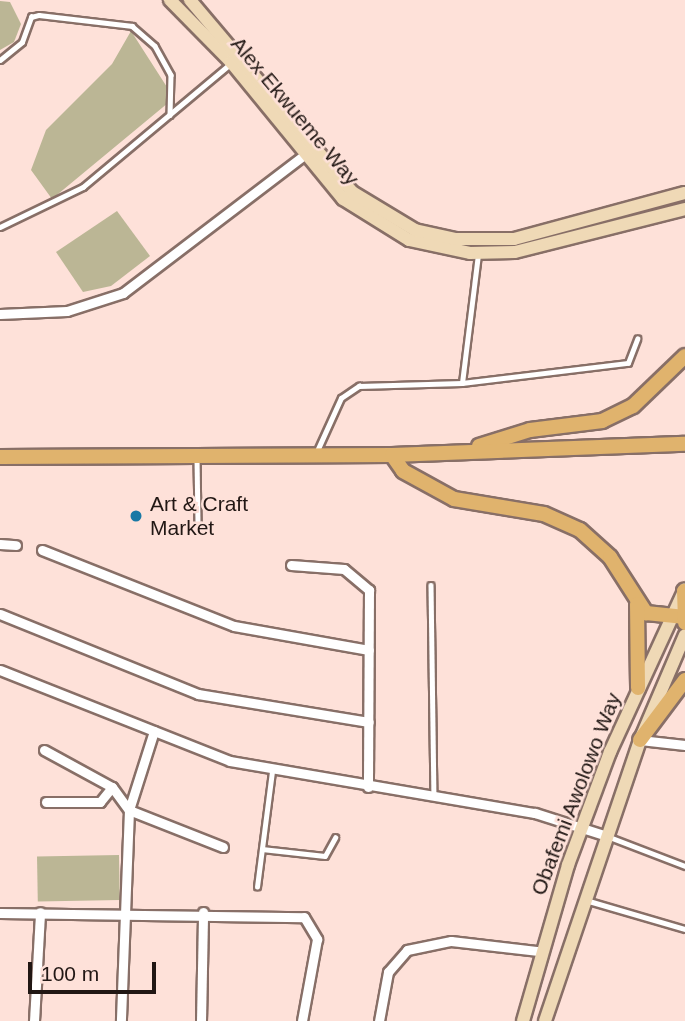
<!DOCTYPE html>
<html>
<head>
<meta charset="utf-8">
<style>
	body { margin:0 }
	#map { position:relative; width:685px; height:1021px; overflow:hidden; background:#fee1d9; font-family:Helvetica,sans-serif }
	div>[style] { position:absolute }
	[style*='--x'] { left:calc(var(--x)*1px); top:calc(var(--y)*1px); width:calc(var(--w)*1px); rotate:calc(var(--a)*1deg) }
	.green>* { inset:0; background:#bbb695; transform-origin:0 0 }
	.roads { filter:drop-shadow(2px 0 #886f67) drop-shadow(-2px 0 #886f67) drop-shadow(0 2px #886f67) drop-shadow(0 -2px #886f67) }
	.lane>* { height:4.5px; margin:-2.25px; padding:0 2.25px; transform-origin:2.25px; border-radius:2.25px; background:#fff }
	.street>* { height:9px; margin:-4.5px; padding:0 4.5px; transform-origin:4.5px; border-radius:4.5px; background:#fff }
	.secondary>* { height:12px; margin:-6px; padding:0 6px; transform-origin:6px; border-radius:6px; background:#efd9b6 }
	.primary>* { height:14px; margin:-7px; padding:0 7px; transform-origin:7px; border-radius:7px; background:#e0b36d }
	.dots>* { width:19px; height:19px; translate:-50% -50%; box-sizing:border-box; border:4px solid #fee1d9; border-radius:50% }
	span { translate:-50% -50%; white-space:nowrap; text-align:center; line-height:1.15; -webkit-text-stroke:5px #fee1d9; paint-order:stroke }
	.street-label { font-size:21px; color:#211714 }
	.poi-label { font-size:21px; color:#211714 }
	.left { translate:0 -50%; text-align:left }
	.scale { position:absolute; left:28px; top:962px; width:128px; height:32px; box-sizing:border-box; border:4px solid #211714; border-top:0; padding-left:9px; font-size:21px; line-height:24px; white-space:nowrap; color:#211714; -webkit-text-stroke:5px #fee1d9; paint-order:stroke }
</style>
</head>
<body>
<div id="map">
	<div class="green">
		<i style="clip-path:polygon(0 1px,10px 2px,21px 24px,14px 42px,0 50px)"></i>
		<i style="clip-path:polygon(131px 31px,174px 98px,52px 199px,31px 170px,46px 130px,112px 64px)"></i>
		<i style="clip-path:polygon(117px 211px,150px 256px,111px 286px,83px 292px,56px 252px)"></i>
		<i style="left:119px;top:855px;width:45px;height:82px;rotate:89deg"></i>
	</div>
	<div class="roads">
		<div class="lane">
			<i style="--x:0;--y:60;--w:28;--a:-39"></i>
			<i style="--x:22;--y:42;--w:27;--a:-70"></i>
			<i style="--x:31;--y:17;--w:8;--a:-14"></i>
			<i style="--x:39;--y:15;--w:94;--a:6.7"></i>
			<i style="--x:132;--y:26;--w:30;--a:41"></i>
			<i style="--x:155;--y:46;--w:33;--a:61"></i>
			<i style="--x:171;--y:75;--w:40;--a:91.4"></i>
			<i style="--x:0;--y:227;--w:92;--a:-25.7"></i>
			<i style="--x:83;--y:187;--w:190;--a:-39.9"></i>
			<i style="--x:462;--y:383;--w:167;--a:-6.9"></i>
			<i style="--x:628;--y:363;--w:26;--a:-69"></i>
			<i style="--x:317;--y:451;--w:58;--a:-65.6"></i>
			<i style="--x:341;--y:398;--w:22;--a:-34"></i>
			<i style="--x:359;--y:386;--w:103;--a:-1.7"></i>
			<i style="--x:462;--y:383;--w:130;--a:-82.9"></i>
			<i style="--x:197;--y:458;--w:64;--a:89.1"></i>
			<i style="--x:431;--y:585;--w:211;--a:89.2"></i>
			<i style="--x:607;--y:836;--w:84;--a:21"></i>
			<i style="--x:262;--y:849;--w:63;--a:6.3"></i>
			<i style="--x:325;--y:856;--w:21;--a:-61"></i>
			<i style="--x:257;--y:887;--w:117;--a:-82.6"></i>
			<i style="--x:589;--y:901;--w:100;--a:16.3"></i>
		</div>
		<div class="street">
			<i style="--x:0;--y:314;--w:67;--a:-2.6"></i>
			<i style="--x:67;--y:311;--w:59;--a:-17.8"></i>
			<i style="--x:123;--y:293;--w:236;--a:-37.3"></i>
			<i style="--x:0;--y:544;--w:16;--a:4"></i>
			<i style="--x:42;--y:550;--w:206;--a:21.6"></i>
			<i style="--x:234;--y:626;--w:137;--a:10.1"></i>
			<i style="--x:291;--y:565;--w:53;--a:4.3"></i>
			<i style="--x:344;--y:569;--w:33;--a:40"></i>
			<i style="--x:369;--y:590;--w:197;--a:90.3"></i>
			<i style="--x:0;--y:614;--w:214;--a:22"></i>
			<i style="--x:198;--y:694;--w:173;--a:9.3"></i>
			<i style="--x:0;--y:670;--w:247;--a:21.6"></i>
			<i style="--x:230;--y:761;--w:309;--a:9.7"></i>
			<i style="--x:535;--y:813;--w:76;--a:17.7"></i>
			<i style="--x:154;--y:731;--w:83;--a:107.6"></i>
			<i style="--x:129;--y:810;--w:101;--a:21.5"></i>
			<i style="--x:640;--y:740;--w:45;--a:6.3"></i>
			<i style="--x:44;--y:750;--w:77;--a:28.6"></i>
			<i style="--x:112;--y:787;--w:29;--a:54"></i>
			<i style="--x:129;--y:810;--w:211;--a:92.2"></i>
			<i style="--x:46;--y:802;--w:54;--a:0"></i>
			<i style="--x:100;--y:802;--w:19;--a:-51"></i>
			<i style="--x:0;--y:913;--w:304;--a:0.8"></i>
			<i style="--x:304;--y:917;--w:26;--a:59"></i>
			<i style="--x:317;--y:939;--w:83;--a:100.4"></i>
			<i style="--x:34;--y:1021;--w:109;--a:-86.8"></i>
			<i style="--x:201;--y:1021;--w:109;--a:-88.9"></i>
			<i style="--x:379;--y:1021;--w:50;--a:-79.6"></i>
			<i style="--x:388;--y:972;--w:29;--a:-49"></i>
			<i style="--x:407;--y:950;--w:45;--a:-11.6"></i>
			<i style="--x:451;--y:941;--w:88;--a:6.6"></i>
		</div>
		<div class="secondary">
			<i style="--x:170;--y:0;--w:87;--a:45.5"></i>
			<i style="--x:231;--y:62;--w:177;--a:50.7"></i>
			<i style="--x:343;--y:199;--w:78;--a:31.8"></i>
			<i style="--x:409;--y:240;--w:62;--a:12"></i>
			<i style="--x:470;--y:253;--w:45;--a:-1.3"></i>
			<i style="--x:515;--y:252;--w:175;--a:-14.2"></i>
			<i style="--x:190;--y:0;--w:251;--a:49.8"></i>
			<i style="--x:352;--y:192;--w:74;--a:31.1"></i>
			<i style="--x:415;--y:230;--w:42;--a:12.4"></i>
			<i style="--x:456;--y:239;--w:58;--a:0"></i>
			<i style="--x:514;--y:239;--w:177;--a:-15.1"></i>
			<i style="--x:523;--y:1021;--w:162;--a:-73.9"></i>
			<i style="--x:568;--y:865;--w:121;--a:-69.6"></i>
			<i style="--x:610;--y:752;--w:179;--a:-65.3"></i>
			<i style="--x:545;--y:1021;--w:297;--a:-71.3"></i>
			<i style="--x:640;--y:740;--w:114;--a:-66.8"></i>
		</div>
		<div class="primary">
			<i style="--x:479;--y:446;--w:53;--a:-17.4"></i>
			<i style="--x:530;--y:430;--w:73;--a:-7.1"></i>
			<i style="--x:602;--y:421;--w:34;--a:-26"></i>
			<i style="--x:633;--y:406;--w:72;--a:-43.9"></i>
			<i style="--x:392;--y:455;--w:19;--a:55"></i>
			<i style="--x:403;--y:471;--w:58;--a:28.8"></i>
			<i style="--x:454;--y:499;--w:91;--a:9.5"></i>
			<i style="--x:544;--y:514;--w:39;--a:24"></i>
			<i style="--x:580;--y:530;--w:40;--a:42"></i>
			<i style="--x:610;--y:557;--w:67;--a:57.3"></i>
			<i style="--x:646;--y:613;--w:39;--a:6"></i>
			<i style="--x:0;--y:457;--w:392;--a:-0.3"></i>
			<i style="--x:392;--y:455;--w:293;--a:-2.2"></i>
			<i style="--x:684;--y:591;--w:32;--a:88"></i>
			<i style="--x:637;--y:604;--w:84;--a:89.3"></i>
			<i style="--x:640;--y:740;--w:75;--a:-53.1"></i>
		</div>
	</div>
	<div class="dots">
		<i style="left:136px;top:516px;background:#1878a5"></i>
	</div>
	<div class="street-label">
		<span style="left:295px;top:111px;rotate:50deg">Alex Ekwueme Way</span>
		<span style="left:576px;top:794px;rotate:-69deg">Obafemi Awolowo Way</span>
	</div>
	<div class="poi-label">
		<span class="left" style="left:150px;top:516px">Art &amp; Craft<br>Market</span>
	</div>
	<div class="scale">100 m</div>
</div>
</body>
</html>
